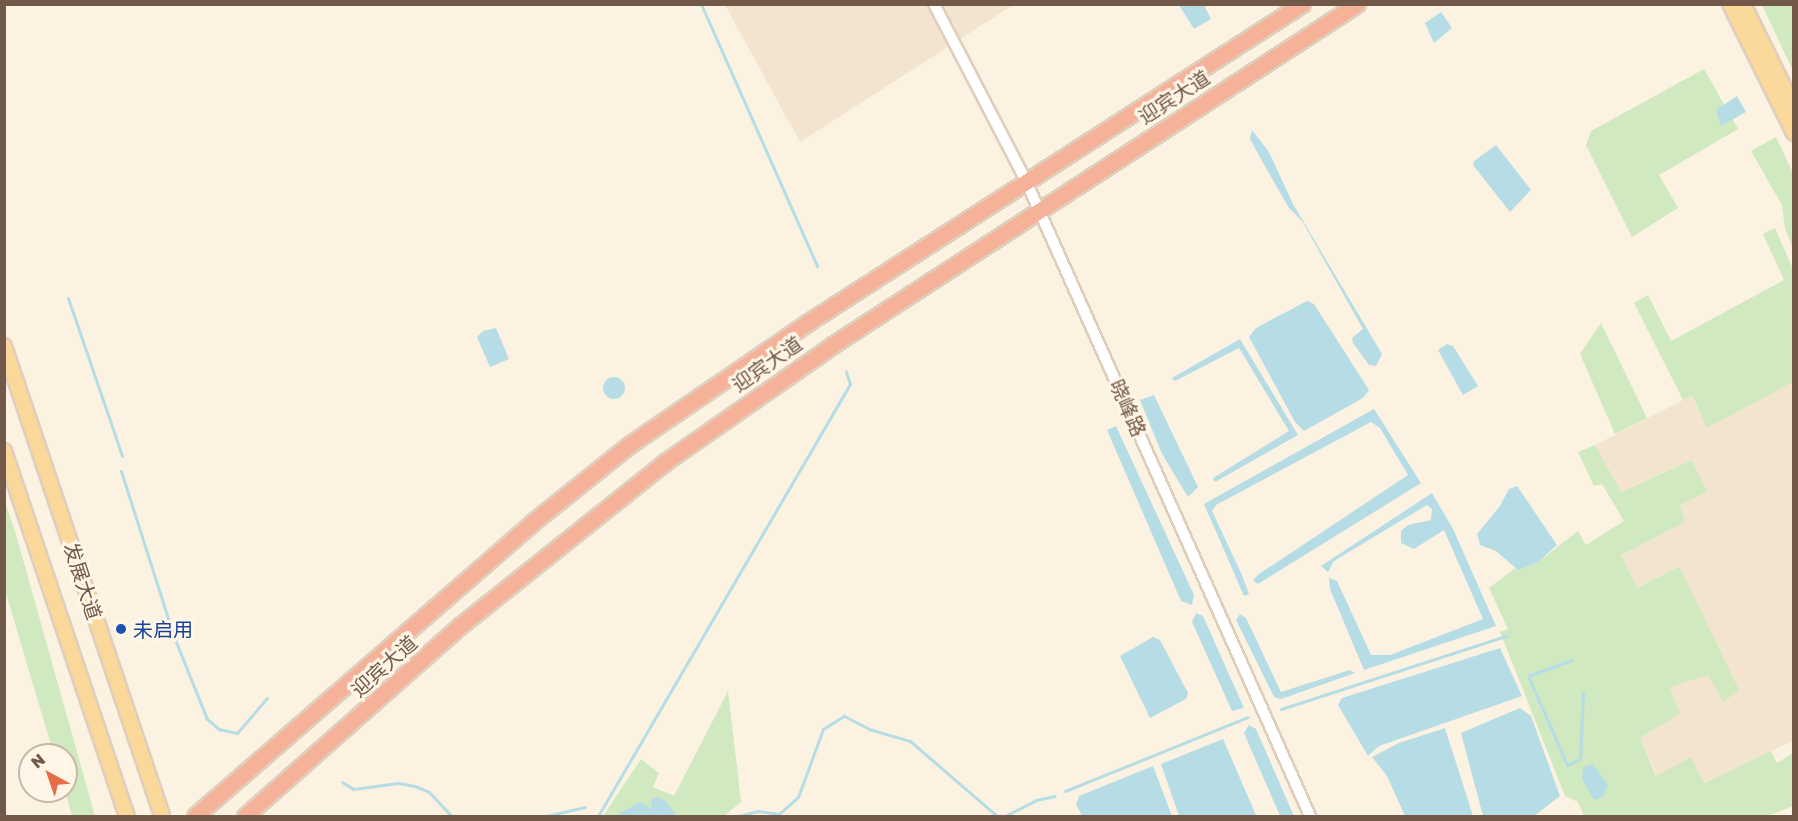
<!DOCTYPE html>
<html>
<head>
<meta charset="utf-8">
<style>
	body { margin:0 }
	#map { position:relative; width:1798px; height:821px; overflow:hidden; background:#fcf2e1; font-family:"Golos Text","Noto Sans SC",sans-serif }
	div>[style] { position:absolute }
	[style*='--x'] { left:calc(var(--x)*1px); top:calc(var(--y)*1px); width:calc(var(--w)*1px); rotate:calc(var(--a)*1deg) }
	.residential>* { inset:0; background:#f3e4d0 }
	.green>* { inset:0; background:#d0e9c0 }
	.water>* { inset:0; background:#b6dde5 }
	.round { border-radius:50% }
	.stream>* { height:3px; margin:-1.5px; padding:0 1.5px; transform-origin:1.5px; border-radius:1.5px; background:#b6dde5 }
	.roads { filter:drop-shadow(2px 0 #e0cebd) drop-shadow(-2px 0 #e0cebd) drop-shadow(0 2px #e0cebd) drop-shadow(0 -2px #e0cebd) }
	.minor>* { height:10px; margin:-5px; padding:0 5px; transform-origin:5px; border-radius:5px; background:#fff }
	.major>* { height:14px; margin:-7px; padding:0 7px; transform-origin:7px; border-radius:7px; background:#fad89a }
	.highway>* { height:15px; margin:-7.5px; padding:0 7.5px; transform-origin:7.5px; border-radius:7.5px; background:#f6b298 }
	.dots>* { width:16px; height:16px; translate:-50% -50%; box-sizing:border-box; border:3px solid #fff6e7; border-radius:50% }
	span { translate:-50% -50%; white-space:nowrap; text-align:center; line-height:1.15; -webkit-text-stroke:6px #fff6e7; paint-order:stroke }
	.street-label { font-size:20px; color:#725848 }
	.transit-label { font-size:20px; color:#164399 }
	.left { translate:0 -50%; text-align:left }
	.frame { position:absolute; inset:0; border:6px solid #725848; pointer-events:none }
	.north { position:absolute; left:18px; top:743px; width:60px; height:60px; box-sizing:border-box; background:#fff6e7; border:2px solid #c7b7a7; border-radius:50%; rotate:320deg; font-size:16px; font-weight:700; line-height:24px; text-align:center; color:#725848 }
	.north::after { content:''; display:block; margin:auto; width:21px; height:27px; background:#e56d47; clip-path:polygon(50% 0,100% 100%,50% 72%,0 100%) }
</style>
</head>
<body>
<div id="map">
	<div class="residential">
		<i style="clip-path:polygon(725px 5px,1013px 5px,800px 142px)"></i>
		<i style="clip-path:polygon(1793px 382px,1793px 741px,1703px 783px,1657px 776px,1640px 738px,1680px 714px,1670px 687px,1708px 675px,1678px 566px,1637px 588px,1621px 555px,1685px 522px,1680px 505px,1706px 492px,1692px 460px,1620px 492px,1595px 445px,1691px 396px,1707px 427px)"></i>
	</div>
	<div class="green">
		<i style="clip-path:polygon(1762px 5px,1793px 5px,1793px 71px)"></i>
		<i style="clip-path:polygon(1704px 69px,1738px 129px,1659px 175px,1678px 208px,1632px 237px,1586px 145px,1591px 131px)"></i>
		<i style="clip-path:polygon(1776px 137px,1793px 173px,1793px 248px,1785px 229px,1782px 205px,1751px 151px)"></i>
		<i style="clip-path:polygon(1775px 228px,1793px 269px,1793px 382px,1707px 428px,1692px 396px,1683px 400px,1634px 303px,1648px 295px,1671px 341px,1784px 280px,1763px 234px)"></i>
		<i style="clip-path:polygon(1601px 323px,1647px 418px,1615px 434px,1580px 354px)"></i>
		<i style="clip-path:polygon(1595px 445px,1621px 492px,1692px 460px,1707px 492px,1680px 505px,1685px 522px,1621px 555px,1637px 588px,1679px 566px,1739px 690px,1723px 702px,1708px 675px,1670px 687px,1680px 714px,1640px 738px,1656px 776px,1691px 757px,1704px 783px,1771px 751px,1777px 763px,1793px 753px,1793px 806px,1768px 816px,1584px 816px,1578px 802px,1565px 796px,1500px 632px,1508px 629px,1489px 588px,1514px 569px,1538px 562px,1578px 531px,1586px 545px,1624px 521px,1602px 484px,1594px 486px,1578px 452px)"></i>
		<i style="clip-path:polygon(4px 500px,15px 531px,95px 816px,72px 816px,65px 791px,66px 755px,54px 755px,5px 590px)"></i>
		<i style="clip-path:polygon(728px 691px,741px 802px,724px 816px,603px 816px,641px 759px,659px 773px,653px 787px,674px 796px)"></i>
	</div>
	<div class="water">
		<i style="clip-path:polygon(1179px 5px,1204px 5px,1211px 19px,1194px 29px)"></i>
		<i style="clip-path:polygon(1441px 12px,1452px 28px,1434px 43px,1425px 23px)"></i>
		<i style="clip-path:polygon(1737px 96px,1746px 112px,1721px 126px,1716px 110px)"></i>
		<i style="clip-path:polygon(1252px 130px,1269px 152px,1293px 204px,1382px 354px,1376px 366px,1369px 365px,1353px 343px,1352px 338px,1363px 329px,1302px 221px,1289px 208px,1266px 168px,1250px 139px)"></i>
		<i style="clip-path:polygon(1496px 145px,1531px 190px,1510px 212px,1473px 165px,1474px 161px)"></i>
		<i style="clip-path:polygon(1307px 301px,1314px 304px,1369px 390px,1363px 398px,1304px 431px,1295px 422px,1249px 337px,1256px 328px)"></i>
		<i style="clip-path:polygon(496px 328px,509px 359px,490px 367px,477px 337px,483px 331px)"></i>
		<i style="clip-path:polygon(1240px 339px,1298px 435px,1215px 482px,1213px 478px,1289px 431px,1239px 348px,1175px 381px,1172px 378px)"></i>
		<i style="clip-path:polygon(1447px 344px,1453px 346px,1478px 386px,1463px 395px,1438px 350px)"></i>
		<i class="round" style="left:603px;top:377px;width:22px;height:22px"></i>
		<i style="clip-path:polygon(1154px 395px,1198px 487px,1188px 497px,1162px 454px,1140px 400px)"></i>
		<i style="clip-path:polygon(1374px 409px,1421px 483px,1258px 584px,1253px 580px,1259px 574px,1408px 475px,1380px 428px,1371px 422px,1216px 505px,1212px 511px,1242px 575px,1249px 594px,1244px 596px,1204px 504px)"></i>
		<i style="clip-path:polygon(1116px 426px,1194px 595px,1192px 605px,1181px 601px,1107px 430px)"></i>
		<i style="clip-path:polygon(1517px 486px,1557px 545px,1538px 562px,1518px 570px,1496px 551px,1480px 545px,1477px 534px,1500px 506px,1509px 489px)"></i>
		<i style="clip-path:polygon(1432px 493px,1453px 529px,1496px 626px,1364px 670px,1330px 589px,1329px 578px,1337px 581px,1371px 655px,1390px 655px,1483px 619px,1444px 530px,1414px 549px,1401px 543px,1401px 531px,1408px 525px,1431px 520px,1432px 509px,1427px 505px,1334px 561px,1328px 572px,1321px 566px)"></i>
		<i style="clip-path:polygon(1196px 613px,1203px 616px,1244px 708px,1232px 711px,1192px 622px)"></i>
		<i style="clip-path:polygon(1240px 614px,1246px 618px,1281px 692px,1350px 670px,1355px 673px,1281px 699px,1274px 697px,1236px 620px)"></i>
		<i style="clip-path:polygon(1153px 637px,1160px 640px,1188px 693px,1186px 699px,1150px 718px,1120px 656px)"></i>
		<i style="clip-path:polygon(1500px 648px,1522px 696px,1379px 746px,1368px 756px,1338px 705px,1342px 698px)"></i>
		<i style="clip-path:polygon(1520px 708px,1531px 716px,1560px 796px,1534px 816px,1483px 816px,1461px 733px)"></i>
		<i style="clip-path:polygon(1249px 725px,1256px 729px,1294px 816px,1280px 816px,1244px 733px)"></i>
		<i style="clip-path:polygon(1445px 728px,1473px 816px,1405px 816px,1387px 776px,1372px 757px,1399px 743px)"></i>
		<i style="clip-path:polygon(1223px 739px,1256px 815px,1179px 816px,1161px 764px)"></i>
		<i style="clip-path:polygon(1593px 764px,1608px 785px,1603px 797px,1594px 800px,1582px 779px,1583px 767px)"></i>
		<i style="clip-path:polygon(1153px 766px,1172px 816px,1082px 816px,1076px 804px,1079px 796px)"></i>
		<i style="clip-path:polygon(657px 797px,665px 800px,677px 816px,615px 816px,640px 802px,651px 809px,652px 799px)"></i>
	</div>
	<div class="stream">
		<i style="--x:701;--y:4;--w:287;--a:66.1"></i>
		<i style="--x:68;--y:298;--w:167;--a:71.1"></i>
		<i style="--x:121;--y:471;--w:174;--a:72.3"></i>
		<i style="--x:174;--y:637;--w:88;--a:68.1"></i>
		<i style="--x:207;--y:719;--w:16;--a:40"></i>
		<i style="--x:219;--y:729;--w:18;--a:13"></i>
		<i style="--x:237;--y:733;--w:46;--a:-49.4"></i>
		<i style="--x:1572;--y:660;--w:45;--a:160.3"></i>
		<i style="--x:1530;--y:675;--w:3;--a:108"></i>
		<i style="--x:1529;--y:678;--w:95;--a:66.4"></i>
		<i style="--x:1567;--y:765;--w:14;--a:-25"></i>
		<i style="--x:1580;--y:759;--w:67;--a:-87.4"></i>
		<i style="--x:1281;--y:709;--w:237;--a:-18"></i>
		<i style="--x:342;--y:782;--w:13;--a:32"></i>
		<i style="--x:353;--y:789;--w:46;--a:-7.4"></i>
		<i style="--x:399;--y:783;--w:16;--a:11"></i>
		<i style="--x:415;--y:786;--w:15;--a:23"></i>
		<i style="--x:429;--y:792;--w:33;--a:47"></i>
		<i style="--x:1065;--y:791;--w:197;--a:-22"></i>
		<i style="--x:546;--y:816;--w:40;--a:-13"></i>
		<i style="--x:598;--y:816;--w:500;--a:-59.74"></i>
		<i style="--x:850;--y:384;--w:13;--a:-108"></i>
		<i style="--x:738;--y:816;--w:21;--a:-14"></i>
		<i style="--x:758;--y:811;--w:21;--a:8"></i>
		<i style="--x:779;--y:814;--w:25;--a:-42"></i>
		<i style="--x:798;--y:797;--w:72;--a:-69.8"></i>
		<i style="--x:823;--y:729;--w:25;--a:-32"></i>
		<i style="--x:844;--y:716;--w:28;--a:27"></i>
		<i style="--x:869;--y:729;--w:43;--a:16.3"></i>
		<i style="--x:910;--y:741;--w:115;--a:40.8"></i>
		<i style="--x:1005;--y:816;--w:35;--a:-27"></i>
		<i style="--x:1036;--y:800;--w:19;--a:-12"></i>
	</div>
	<div class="roads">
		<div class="minor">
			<i style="--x:934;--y:4;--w:199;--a:62.5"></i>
			<i style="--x:1026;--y:181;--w:696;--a:65.9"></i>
		</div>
		<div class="major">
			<i style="--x:1730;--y:4;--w:144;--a:63.6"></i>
			<i style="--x:1743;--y:4;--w:116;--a:63.9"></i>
			<i style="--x:4;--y:346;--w:496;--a:71.4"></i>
			<i style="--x:4;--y:451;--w:385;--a:71.4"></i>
		</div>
		<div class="highway">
			<i style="--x:195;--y:816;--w:448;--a:-41"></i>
			<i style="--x:533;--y:522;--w:123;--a:-38.7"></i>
			<i style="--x:629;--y:445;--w:216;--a:-34.4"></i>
			<i style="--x:807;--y:323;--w:589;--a:-32.8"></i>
			<i style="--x:245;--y:816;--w:288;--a:-41.5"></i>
			<i style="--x:461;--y:625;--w:261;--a:-38.6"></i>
			<i style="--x:665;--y:462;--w:203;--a:-34.9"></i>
			<i style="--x:831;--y:346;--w:627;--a:-33.03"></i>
		</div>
	</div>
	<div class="dots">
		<i style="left:121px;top:629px;background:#1a4fb4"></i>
	</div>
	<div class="street-label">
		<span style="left:1174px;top:97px;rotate:-33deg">迎宾大道</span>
		<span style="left:767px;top:364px;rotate:-35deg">迎宾大道</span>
		<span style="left:1128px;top:408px;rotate:66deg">晓峰路</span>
		<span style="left:83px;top:581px;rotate:72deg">发展大道</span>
		<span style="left:384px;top:666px;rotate:-42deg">迎宾大道</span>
	</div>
	<div class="transit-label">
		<span class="left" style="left:133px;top:629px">未启用</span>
	</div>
	<div class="frame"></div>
	<div class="north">N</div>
</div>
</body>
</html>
